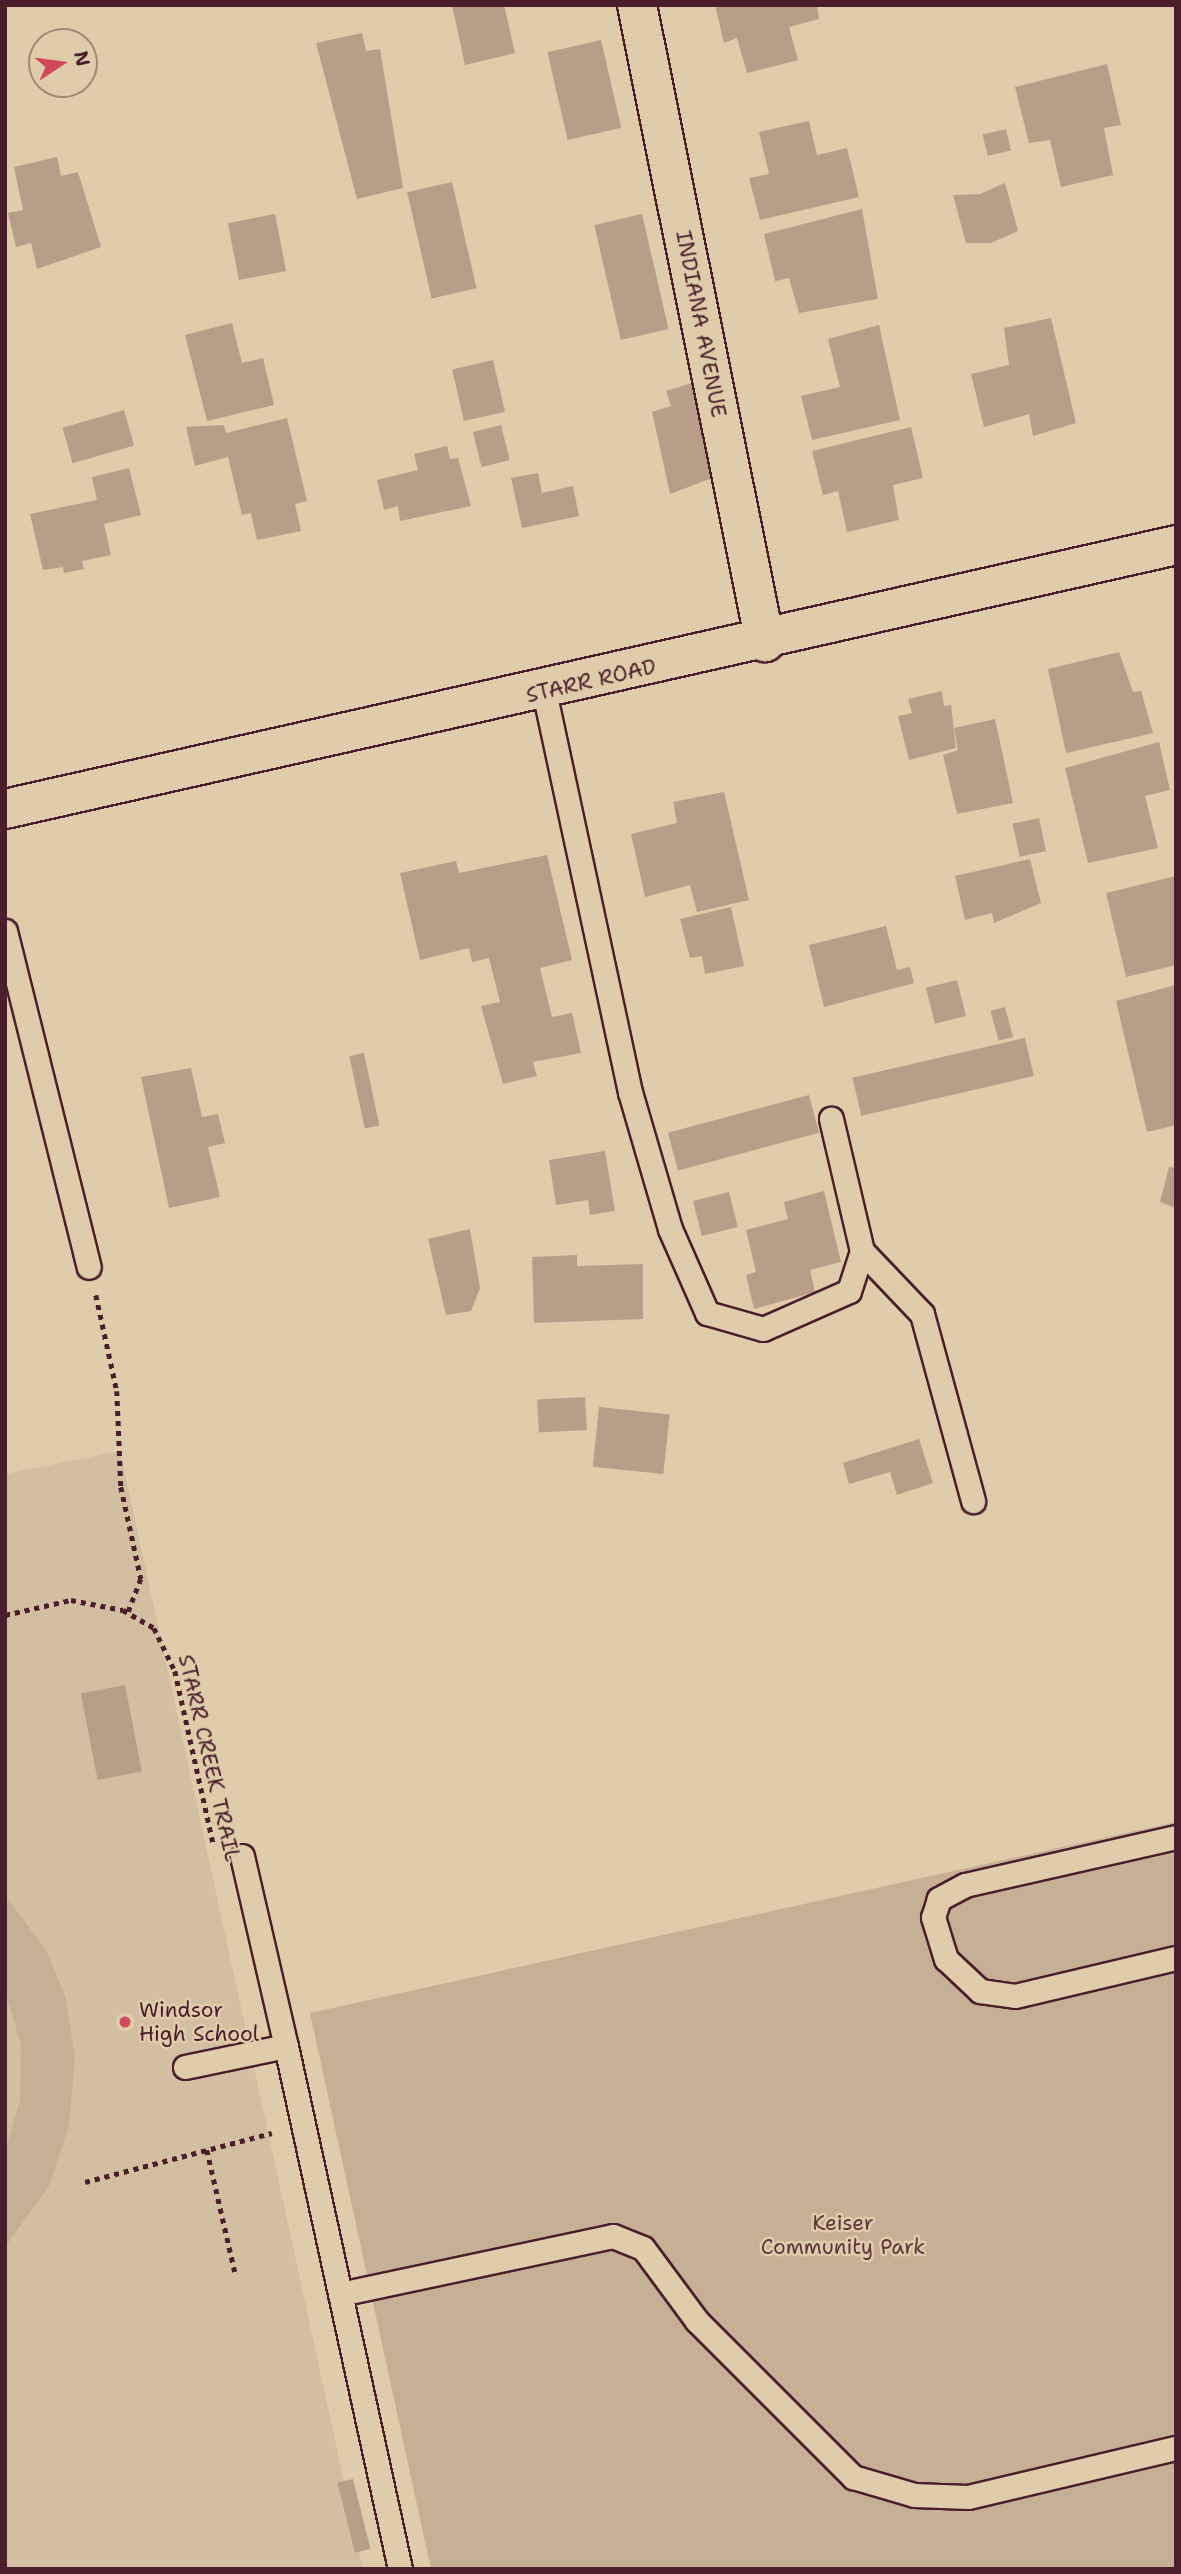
<!DOCTYPE html>
<html>
<head>
<meta charset="utf-8">
<style>
	body { margin:0 }
	#map { position:relative; width:1181px; height:2574px; overflow:hidden; background:#deccaa; font-family:"Shantell Sans",sans-serif }
	div>[style] { position:absolute }
	[style*='--x'] { left:calc(var(--x)*1px); top:calc(var(--y)*1px); width:calc(var(--w)*1px); rotate:calc(var(--a)*1deg) }
	.built>* { inset:0; background:#d2bea0 }
	.green>* { inset:0; background:#c6b095 }
	.building>* { inset:0; background:#b79e89; transform-origin:0 0 }
	.path>* { height:4.5px; margin-top:-2.25px; transform-origin:0; background:repeating-linear-gradient(90deg,#4a1f2b 0 5px,transparent 0 10px) }
	.roads { filter:drop-shadow(2px 0 #4a1f2b) drop-shadow(-2px 0 #4a1f2b) drop-shadow(0 2px #4a1f2b) drop-shadow(0 -2px #4a1f2b) }
	.service>* { height:23px; margin:-11.5px; padding:0 11.5px; transform-origin:11.5px; border-radius:11.5px; background:#deccaa }
	.minor>* { height:38px; margin:-19px; padding:0 19px; transform-origin:19px; border-radius:19px; background:#deccaa }
	.dots>* { width:19px; height:19px; translate:-50% -50%; box-sizing:border-box; border:4px solid #deccaa; border-radius:50% }
	span { translate:-50% -50%; white-space:nowrap; text-align:center; line-height:1.15; -webkit-text-stroke:5px #deccaa; paint-order:stroke }
	.street-label { font-size:21px; color:#4a1f2b }
	.poi-label { font-size:21px; color:#4a1f2b }
	.left { translate:0 -50%; text-align:left }
	.park-label { font-size:21px; color:#5d353b }
	.frame { position:absolute; inset:0; border:7px solid #4a1f2b; pointer-events:none }
	.north { position:absolute; left:28px; top:28px; width:70px; height:70px; box-sizing:border-box; background:#deccaa; border:2px solid #a38777; border-radius:50%; rotate:77deg; font-size:19px; font-weight:700; line-height:28px; text-align:center; color:#4a1f2b }
	.north::after { content:''; display:block; margin:auto; width:24px; height:32px; background:#d1495b; clip-path:polygon(50% 0,100% 100%,50% 72%,0 100%) }
</style>
</head>
<body>
<div id="map">
	<div class="built">
		<i style="clip-path:polygon(120px 1451px,363px 2569px,5px 2569px,5px 1474px)"></i>
	</div>
	<div class="green">
		<i style="clip-path:polygon(1176px 1822px,1176px 2569px,431px 2569px,310px 2013px)"></i>
		<i style="clip-path:polygon(5px 1895px,46px 1950px,65px 1996px,75px 2056px,69px 2125px,49px 2186px,5px 2247px,5px 2152px,20px 2100px,21px 2045px,5px 1990px)"></i>
	</div>
	<div class="building">
		<i style="clip-path:polygon(452px 5px,504px 5px,515px 53px,465px 65px)"></i>
		<i style="clip-path:polygon(715px 5px,817px 5px,819px 19px,789px 27px,798px 60px,747px 73px,737px 38px,724px 43px)"></i>
		<i style="clip-path:polygon(362px 33px,366px 51px,380px 49px,403px 188px,357px 199px,316px 43px)"></i>
		<i style="left:601px;top:40px;width:90px;height:55px;rotate:77deg"></i>
		<i style="clip-path:polygon(1107px 64px,1121px 125px,1104px 128px,1113px 175px,1061px 187px,1050px 140px,1029px 143px,1015px 87px)"></i>
		<i style="clip-path:polygon(809px 121px,817px 155px,847px 148px,859px 197px,760px 220px,749px 178px,769px 174px,759px 132px)"></i>
		<i style="left:1006px;top:129px;width:22px;height:24px;rotate:77deg"></i>
		<i style="clip-path:polygon(57px 157px,61px 176px,78px 172px,101px 247px,37px 269px,31px 243px,16px 247px,8px 213px,23px 210px,14px 167px)"></i>
		<i style="left:452px;top:182px;width:109px;height:46px;rotate:77deg"></i>
		<i style="clip-path:polygon(1005px 183px,1018px 231px,991px 243px,966px 243px,953px 195px,980px 194px)"></i>
		<i style="clip-path:polygon(862px 209px,878px 299px,799px 313px,789px 278px,775px 281px,764px 234px)"></i>
		<i style="left:275px;top:214px;width:58px;height:48px;rotate:79deg"></i>
		<i style="left:642px;top:214px;width:118px;height:49px;rotate:77deg"></i>
		<i style="clip-path:polygon(1051px 318px,1076px 423px,1033px 436px,1029px 414px,984px 427px,971px 374px,1009px 365px,1004px 328px)"></i>
		<i style="clip-path:polygon(232px 323px,242px 363px,263px 358px,274px 405px,207px 421px,185px 335px)"></i>
		<i style="clip-path:polygon(879px 325px,900px 420px,812px 440px,801px 396px,840px 387px,828px 339px)"></i>
		<i style="left:493px;top:360px;width:53px;height:42px;rotate:77deg"></i>
		<i style="clip-path:polygon(692px 383px,715px 477px,670px 494px,652px 412px,671px 406px,666px 391px)"></i>
		<i style="left:124px;top:410px;width:37px;height:64px;rotate:74deg"></i>
		<i style="clip-path:polygon(287px 418px,307px 501px,295px 504px,301px 531px,257px 540px,251px 513px,242px 515px,228px 457px,195px 466px,186px 427px,224px 425px,226px 433px)"></i>
		<i style="left:501px;top:425px;width:36px;height:29px;rotate:76deg"></i>
		<i style="clip-path:polygon(911px 427px,923px 478px,893px 485px,899px 520px,847px 532px,838px 491px,823px 495px,812px 451px)"></i>
		<i style="clip-path:polygon(447px 446px,450px 459px,458px 458px,471px 506px,400px 521px,398px 506px,384px 510px,377px 480px,418px 470px,414px 454px)"></i>
		<i style="clip-path:polygon(129px 468px,141px 515px,104px 524px,111px 555px,82px 561px,84px 569px,64px 573px,63px 567px,43px 570px,30px 514px,97px 500px,92px 477px)"></i>
		<i style="clip-path:polygon(538px 473px,542px 493px,573px 486px,579px 516px,522px 528px,511px 478px)"></i>
		<i style="clip-path:polygon(1119px 652px,1133px 692px,1141px 691px,1153px 733px,1066px 753px,1048px 669px)"></i>
		<i style="clip-path:polygon(942px 691px,944px 706px,951px 705px,956px 748px,909px 760px,898px 716px,912px 713px,908px 699px)"></i>
		<i style="clip-path:polygon(995px 719px,1013px 803px,957px 814px,943px 755px,958px 750px,954px 728px)"></i>
		<i style="clip-path:polygon(1159px 742px,1170px 790px,1145px 796px,1158px 848px,1088px 863px,1065px 768px)"></i>
		<i style="clip-path:polygon(724px 792px,749px 900px,697px 912px,690px 885px,645px 897px,631px 834px,677px 823px,673px 802px)"></i>
		<i style="left:1039px;top:818px;width:34px;height:27px;rotate:78deg"></i>
		<i style="clip-path:polygon(547px 855px,572px 960px,540px 968px,552px 1017px,572px 1013px,581px 1053px,533px 1062px,537px 1076px,503px 1084px,481px 1006px,500px 1002px,489px 958px,472px 962px,469px 948px,420px 960px,400px 873px,456px 861px,459px 873px)"></i>
		<i style="clip-path:polygon(1030px 859px,1041px 903px,994px 923px,992px 913px,965px 920px,955px 876px)"></i>
		<i style="clip-path:polygon(1176px 876px,1176px 965px,1126px 977px,1106px 893px)"></i>
		<i style="clip-path:polygon(731px 907px,744px 966px,705px 974px,702px 956px,690px 958px,680px 919px)"></i>
		<i style="clip-path:polygon(886px 926px,897px 970px,910px 967px,914px 983px,824px 1007px,809px 945px)"></i>
		<i style="left:957px;top:980px;width:37px;height:32px;rotate:76deg"></i>
		<i style="clip-path:polygon(1176px 985px,1176px 1125px,1147px 1132px,1116px 1001px)"></i>
		<i style="left:1005px;top:1007px;width:31px;height:15px;rotate:75deg"></i>
		<i style="left:1025px;top:1038px;width:39px;height:177px;rotate:77deg"></i>
		<i style="left:364px;top:1053px;width:74px;height:15px;rotate:78deg"></i>
		<i style="clip-path:polygon(191px 1068px,202px 1117px,218px 1114px,225px 1143px,208px 1147px,220px 1197px,169px 1208px,141px 1077px)"></i>
		<i style="left:809px;top:1095px;width:39px;height:146px;rotate:75deg"></i>
		<i style="clip-path:polygon(605px 1151px,615px 1211px,590px 1215px,588px 1200px,556px 1205px,549px 1160px)"></i>
		<i style="clip-path:polygon(1169px 1167px,1176px 1168px,1176px 1208px,1160px 1202px)"></i>
		<i style="clip-path:polygon(824px 1191px,841px 1262px,810px 1270px,815px 1292px,754px 1309px,746px 1275px,756px 1272px,746px 1230px,788px 1219px,784px 1202px)"></i>
		<i style="left:729px;top:1192px;width:36px;height:37px;rotate:76deg"></i>
		<i style="clip-path:polygon(470px 1229px,480px 1288px,471px 1311px,446px 1315px,428px 1239px)"></i>
		<i style="clip-path:polygon(577px 1255px,577px 1266px,643px 1264px,643px 1319px,534px 1323px,532px 1257px)"></i>
		<i style="left:585px;top:1397px;width:33px;height:48px;rotate:87deg"></i>
		<i style="left:599px;top:1407px;width:71px;height:60px;rotate:6deg"></i>
		<i style="clip-path:polygon(919px 1439px,933px 1483px,897px 1495px,890px 1472px,849px 1484px,843px 1463px)"></i>
		<i style="left:125px;top:1685px;width:88px;height:45px;rotate:79deg"></i>
		<i style="left:353px;top:2479px;width:72px;height:16px;rotate:76deg"></i>
	</div>
	<div class="path">
		<i style="--x:96;--y:1295;--w:98;--a:77.7"></i>
		<i style="--x:117;--y:1391;--w:96;--a:87.6"></i>
		<i style="--x:121;--y:1487;--w:94;--a:77.7"></i>
		<i style="--x:141;--y:1579;--w:36;--a:111"></i>
		<i style="--x:5;--y:1615;--w:68;--a:-12.8"></i>
		<i style="--x:71;--y:1600;--w:53;--a:10.9"></i>
		<i style="--x:123;--y:1610;--w:36;--a:30"></i>
		<i style="--x:154;--y:1628;--w:48;--a:64"></i>
		<i style="--x:175;--y:1671;--w:176;--a:77.5"></i>
		<i style="--x:207;--y:2150;--w:125;--a:77.1"></i>
		<i style="--x:85;--y:2182;--w:193;--a:-14.7"></i>
	</div>
	<div class="roads">
		<div class="service">
			<i style="--x:544;--y:691;--w:410;--a:77.9"></i>
			<i style="--x:630;--y:1092;--w:143;--a:73.7"></i>
			<i style="--x:670;--y:1229;--w:92;--a:66.2"></i>
			<i style="--x:707;--y:1313;--w:58;--a:15.9"></i>
			<i style="--x:763;--y:1329;--w:94;--a:-23.8"></i>
			<i style="--x:849;--y:1291;--w:42;--a:-72"></i>
			<i style="--x:862;--y:1251;--w:136;--a:-103.2"></i>
			<i style="--x:5;--y:931;--w:346;--a:76"></i>
			<i style="--x:862;--y:1251;--w:87;--a:46.4"></i>
			<i style="--x:922;--y:1314;--w:194;--a:74.7"></i>
			<i style="--x:1176;--y:1837;--w:216;--a:167.2"></i>
			<i style="--x:965;--y:1885;--w:30;--a:152"></i>
			<i style="--x:939;--y:1899;--w:19;--a:108"></i>
			<i style="--x:933;--y:1917;--w:44;--a:72.8"></i>
			<i style="--x:946;--y:1959;--w:47;--a:43.3"></i>
			<i style="--x:980;--y:1991;--w:35;--a:8"></i>
			<i style="--x:1015;--y:1996;--w:165;--a:-13.3"></i>
			<i style="--x:242;--y:1856;--w:195;--a:77"></i>
			<i style="--x:185;--y:2067;--w:103;--a:-11.7"></i>
			<i style="--x:286;--y:2046;--w:535;--a:77.7"></i>
			<i style="--x:340;--y:2294;--w:279;--a:-12"></i>
			<i style="--x:613;--y:2236;--w:32;--a:22"></i>
			<i style="--x:643;--y:2248;--w:91;--a:53.5"></i>
			<i style="--x:697;--y:2321;--w:221;--a:45"></i>
			<i style="--x:853;--y:2477;--w:64;--a:16.4"></i>
			<i style="--x:914;--y:2495;--w:54;--a:2.1"></i>
			<i style="--x:968;--y:2497;--w:214;--a:-13.3"></i>
		</div>
		<div class="minor">
			<i style="--x:637;--y:5;--w:650;--a:78.64"></i>
			<i style="--x:5;--y:809;--w:1200;--a:-12.7"></i>
		</div>
	</div>
	<div class="dots">
		<i style="left:125px;top:2022px;background:#d1495b"></i>
	</div>
	<div class="street-label">
		<span style="left:701px;top:324px;rotate:79deg">INDIANA AVENUE</span>
		<span style="left:591px;top:681px;rotate:-13deg">STARR ROAD</span>
		<span style="left:209px;top:1758px;rotate:77deg">STARR CREEK TRAIL</span>
	</div>
	<div class="poi-label">
		<span class="left" style="left:139px;top:2022px">Windsor<br>High School</span>
	</div>
	<div class="park-label">
		<span style="left:843px;top:2235px">Keiser<br>Community Park</span>
	</div>
	<div class="frame"></div>
	<div class="north">N</div>
</div>
</body>
</html>
